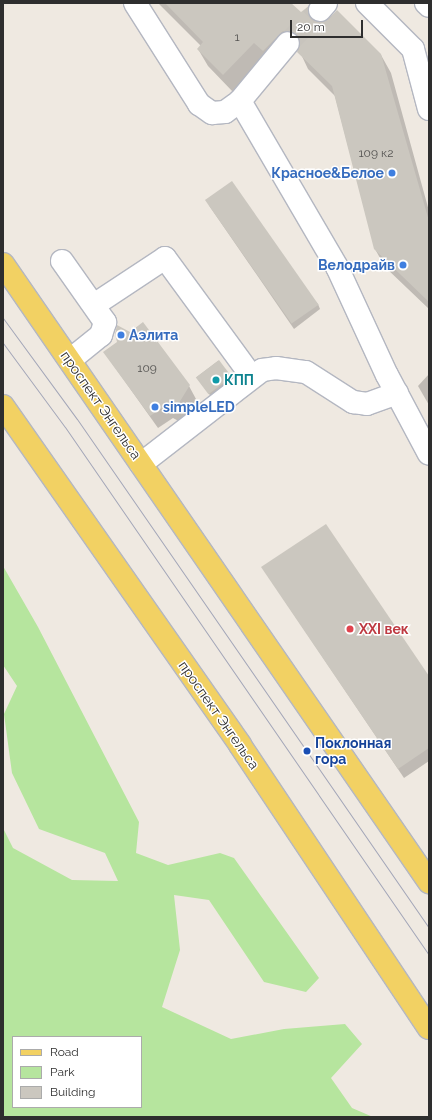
<!DOCTYPE html>
<html>
<head>
<meta charset="utf-8">
<style>
	body { margin:0 }
	#map { position:relative; width:432px; height:1120px; overflow:hidden; background:#efe9e1; font-family:Raleway,sans-serif }
	div>[style] { position:absolute }
	[style*='--x'] { left:calc(var(--x)*1px); top:calc(var(--y)*1px); width:calc(var(--w)*1px); rotate:calc(var(--a)*1deg) }
	.green>* { inset:0; background:#b6e59e }
	.shadow>* { inset:0; background:#0003; transform-origin:0 0 }
	.building>* { inset:0; background:#cbc7bf; transform-origin:0 0 }
	.minor-tunnel>* { height:22px; margin-top:-11px; transform-origin:0; background:repeating-linear-gradient(90deg,#c8c4bd 0 22px,transparent 0 33px) }
	.roads { filter:drop-shadow(1px 0 #b4b7c1) drop-shadow(-1px 0 #b4b7c1) drop-shadow(0 1px #b4b7c1) drop-shadow(0 -1px #b4b7c1) }
	.minor>* { height:22px; margin:-11px; padding:0 11px; transform-origin:11px; border-radius:11px; background:#fff }
	.major>* { height:22px; margin:-11px; padding:0 11px; transform-origin:11px; border-radius:11px; background:#f2d163 }
	.tram>* { height:1px; margin:-0.5px; padding:0 0.5px; transform-origin:0.5px; border-radius:0.5px; background:#a3a6b8 }
	.dots>* { width:11px; height:11px; translate:-50% -50%; box-sizing:border-box; border:2px solid #fff; border-radius:50% }
	span { translate:-50% -50%; white-space:nowrap; text-align:center; line-height:1.15; -webkit-text-stroke:3px #fff; paint-order:stroke }
	.number-label { font-size:12px; color:#555452 }
	.number-label span { -webkit-text-stroke-width:0 }
	.shop-label { font-size:14px; color:#366cbe; font-weight:700 }
	.right { translate:-100% -50%; text-align:right }
	.left { translate:0 -50%; text-align:left }
	.culture-label { font-size:14px; color:#0d838f; font-weight:700 }
	.street-label { font-size:14px; color:#2e2e2e }
	.health-label { font-size:14px; color:#be3a42; font-weight:700 }
	.transit-label { font-size:14px; color:#164399; font-weight:700 }
	.frame { position:absolute; inset:0; border:4px solid #2e2e2e; pointer-events:none }
	.legend { position:absolute; left:12px; top:1036px; width:130px; height:72px; box-sizing:border-box; background:#fff; border:1px solid #ababab; margin:0; padding:5px 7px; list-style:none; font-size:12px; color:#2e2e2e }
	.legend li { display:flex; align-items:center; gap:8px; height:20px }
	.legend b { width:20px; border:1px solid #ababab }
	.scale { position:absolute; left:290px; top:20px; width:73px; height:18px; box-sizing:border-box; border:2px solid #2e2e2e; border-top:0; padding-left:5px; font-size:12px; line-height:14px; white-space:nowrap; color:#2e2e2e; -webkit-text-stroke:3px #fff; paint-order:stroke }
</style>
</head>
<body>
<div id="map">
	<div class="green">
		<i style="clip-path:polygon(evenodd,3px 566px,38px 627px,139px 822px,136px 853px,168px 865px,220px 853px,234px 858px,319px 978px,306px 992px,264px 982px,209px 900px,174px 895px,180px 950px,162px 1007px,231px 1039px,284px 1029px,345px 1024px,362px 1044px,331px 1078px,352px 1108px,373px 1117px,3px 1117px,3px 828px,13px 848px,72px 880px,118px 881px,105px 853px,39px 829px,12px 773px,4px 714px,17px 686px,3px 665px,3px 566px,13px 1037px,141px 1037px,141px 1107px,13px 1107px,13px 1037px)"></i>
	</div>
	<div class="shadow">
		<i style="clip-path:polygon(158px 3px,290px 3px,301px 14px,308px 7px,316px 21px,324px 23px,337px 11px,381px 55px,391px 73px,429px 211px,429px 309px,385px 267px,375px 249px,335px 96px,308px 69px,299px 50px,294px 49px,265px 60px,233px 92px,208px 66px,198px 49px,201px 46px)"></i>
		<i style="clip-path:polygon(208px 204px,318px 304px,320px 309px,294px 329px)"></i>
		<i style="clip-path:polygon(104px 352px,189px 386px,196px 399px,182px 423px,173px 418px,158px 428px)"></i>
		<i style="left:218px;top:361px;width:26px;height:27px;rotate:53deg"></i>
		<i style="clip-path:polygon(429px 374px,429px 405px,418px 386px)"></i>
		<i style="clip-path:polygon(268px 576px,429px 678px,429px 761px,404px 778px)"></i>
	</div>
	<div class="building">
		<i style="clip-path:polygon(165px 3px,291px 3px,301px 12px,309px 6px,308px 14px,318px 22px,329px 19px,337px 10px,381px 54px,429px 221px,429px 302px,374px 249px,332px 86px,297px 52px,300px 45px,296px 34px,283px 31px,263px 51px,254px 43px,223px 75px,197px 49px,203px 42px)"></i>
		<i style="left:232px;top:181px;width:151px;height:33px;rotate:55deg"></i>
		<i style="clip-path:polygon(143px 322px,190px 385px,174px 411px,165px 406px,150px 416px,103px 352px,117px 342px,115px 334px,117px 325px,130px 332px)"></i>
		<i style="left:219px;top:360px;width:21px;height:29px;rotate:53deg"></i>
		<i style="clip-path:polygon(326px 524px,429px 676px,429px 748px,398px 769px,261px 567px)"></i>
	</div>
	<div class="minor-tunnel">
		<i style="--x:288;--y:43;--w:46;--a:-45.9"></i>
	</div>
	<div class="roads">
		<div class="minor">
			<i style="--x:135;--y:3;--w:120;--a:57.6"></i>
			<i style="--x:199;--y:104;--w:16;--a:35"></i>
			<i style="--x:212;--y:113;--w:13;--a:-4"></i>
			<i style="--x:225;--y:112;--w:19;--a:-36"></i>
			<i style="--x:240;--y:101;--w:192;--a:59.7"></i>
			<i style="--x:337;--y:267;--w:119;--a:65.2"></i>
			<i style="--x:387;--y:375;--w:89;--a:62"></i>
			<i style="--x:367;--y:3;--w:65;--a:45"></i>
			<i style="--x:413;--y:49;--w:62;--a:75.1"></i>
			<i style="--x:426;--y:3;--w:4;--a:45"></i>
			<i style="--x:320;--y:10;--w:9;--a:-49"></i>
			<i style="--x:240;--y:101;--w:75;--a:-50.4"></i>
			<i style="--x:62;--y:261;--w:75;--a:54.8"></i>
			<i style="--x:105;--y:322;--w:14;--a:107"></i>
			<i style="--x:101;--y:335;--w:40;--a:141"></i>
			<i style="--x:94;--y:305;--w:85;--a:-33.5"></i>
			<i style="--x:165;--y:258;--w:147;--a:53.8"></i>
			<i style="--x:141;--y:464;--w:153;--a:-37.8"></i>
			<i style="--x:262;--y:370;--w:14;--a:-8"></i>
			<i style="--x:276;--y:368;--w:30;--a:8"></i>
			<i style="--x:306;--y:372;--w:56;--a:32.6"></i>
			<i style="--x:353;--y:402;--w:14;--a:8"></i>
			<i style="--x:367;--y:404;--w:32;--a:-20"></i>
		</div>
		<div class="major">
			<i style="--x:3;--y:264;--w:751;--a:55.42"></i>
			<i style="--x:3;--y:406;--w:414;--a:55"></i>
			<i style="--x:240;--y:745;--w:340;--a:56.3"></i>
		</div>
	</div>
	<div class="tram">
		<i style="--x:3;--y:318;--w:125;--a:53.8"></i>
		<i style="--x:77;--y:419;--w:619;--a:55.33"></i>
		<i style="--x:3;--y:343;--w:104;--a:53.6"></i>
		<i style="--x:65;--y:427;--w:641;--a:55.42"></i>
	</div>
	<div class="dots">
		<i style="left:392px;top:173px;background:#3f7fe0"></i>
		<i style="left:403px;top:265px;background:#3f7fe0"></i>
		<i style="left:121px;top:335px;background:#3f7fe0"></i>
		<i style="left:216px;top:380px;background:#0f9aa8"></i>
		<i style="left:155px;top:407px;background:#3f7fe0"></i>
		<i style="left:350px;top:629px;background:#e0444e"></i>
		<i style="left:307px;top:751px;background:#1a4fb4"></i>
	</div>
	<div class="number-label">
		<span style="left:237px;top:38px">1</span>
		<span style="left:376px;top:154px">109 к2</span>
		<span style="left:147px;top:369px">109</span>
	</div>
	<div class="shop-label">
		<span class="right" style="left:384px;top:173px">Красное&amp;Белое</span>
		<span class="right" style="left:395px;top:265px">Велодрайв</span>
		<span class="left" style="left:129px;top:335px">Аэлита</span>
		<span class="left" style="left:163px;top:407px">simpleLED</span>
	</div>
	<div class="culture-label">
		<span class="left" style="left:224px;top:380px">КПП</span>
	</div>
	<div class="street-label">
		<span style="left:101px;top:405px;rotate:55deg">проспект Энгельса</span>
		<span style="left:219px;top:715px;rotate:55deg">проспект Энгельса</span>
	</div>
	<div class="health-label">
		<span class="left" style="left:359px;top:629px">XXI век</span>
	</div>
	<div class="transit-label">
		<span class="left" style="left:315px;top:751px">Поклонная<br>гора</span>
	</div>
	<div class="frame"></div>
	<ul class="legend">
	<li><b style="height:5px;background:#f2d163"></b>Road</li>
	<li><b style="height:11px;background:#b6e59e"></b>Park</li>
	<li><b style="height:11px;background:#cbc7bf"></b>Building</li>
	</ul>
	<div class="scale">20 m</div>
</div>
</body>
</html>
